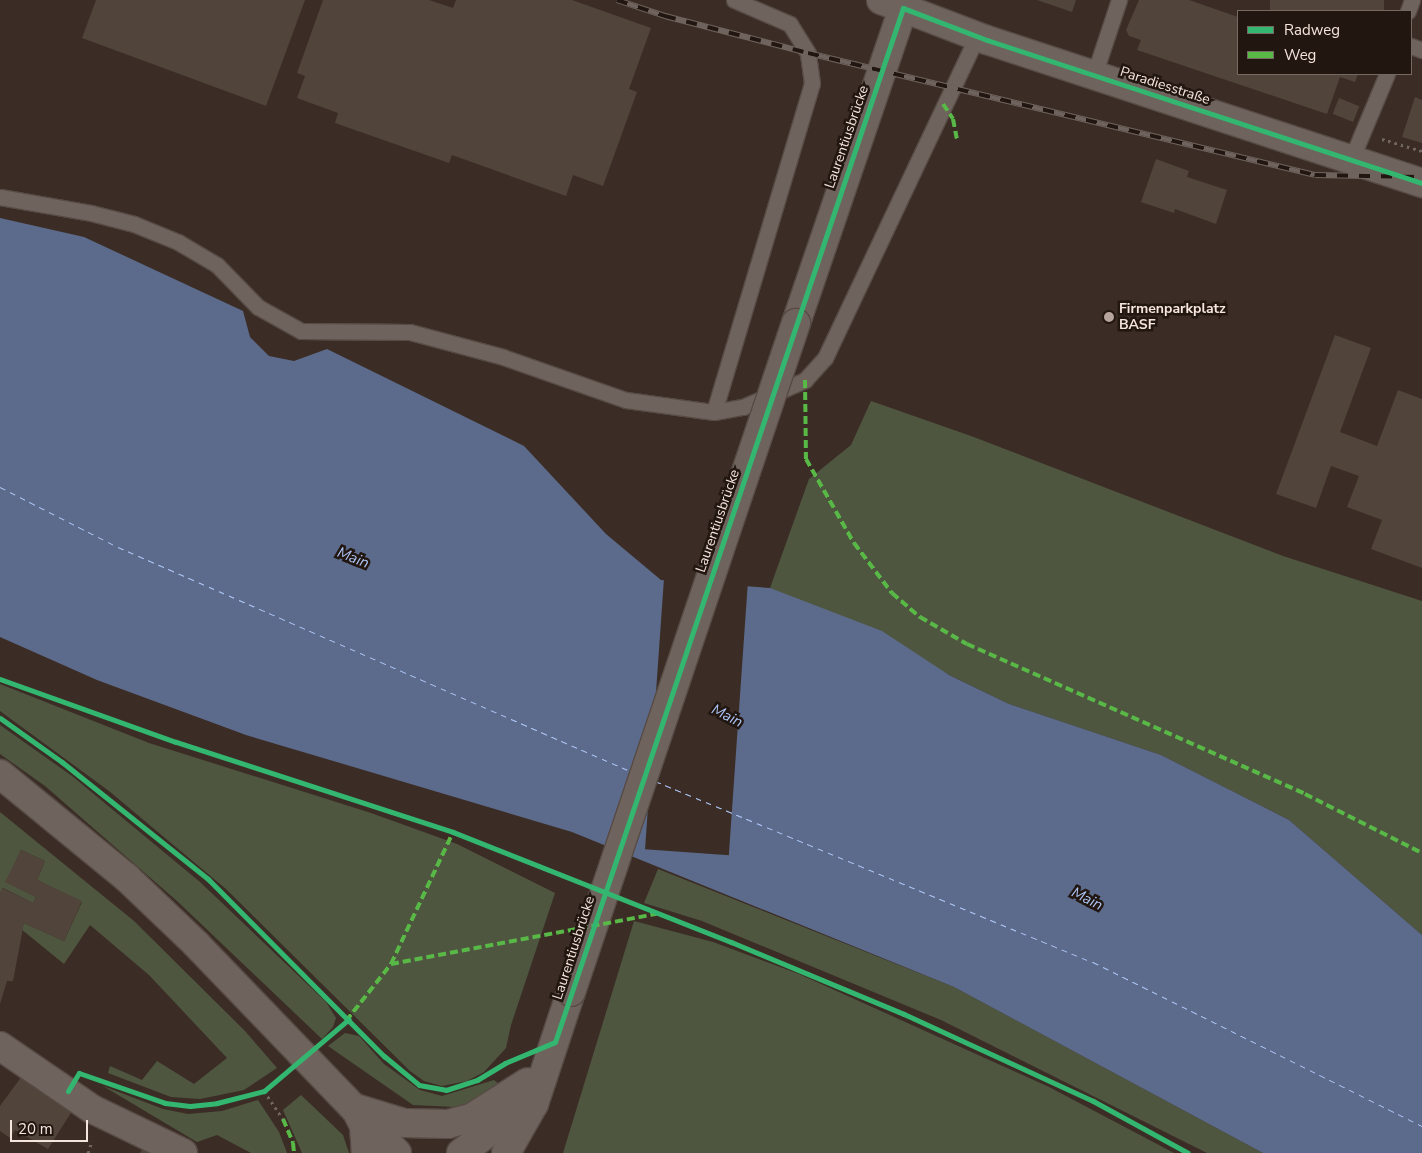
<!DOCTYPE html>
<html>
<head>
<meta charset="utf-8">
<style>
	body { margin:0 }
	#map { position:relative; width:1422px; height:1153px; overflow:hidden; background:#3b2d26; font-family:"Nunito Sans",sans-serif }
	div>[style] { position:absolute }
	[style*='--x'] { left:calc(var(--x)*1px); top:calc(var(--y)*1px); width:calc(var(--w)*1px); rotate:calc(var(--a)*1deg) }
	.green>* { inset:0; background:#4f563f }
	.water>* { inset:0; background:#5c6b8c }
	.pier>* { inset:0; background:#3b2d26; transform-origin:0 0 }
	.ferry>* { height:1px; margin-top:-0.5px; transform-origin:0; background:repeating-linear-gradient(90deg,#adc6f6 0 6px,transparent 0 11px) }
	.building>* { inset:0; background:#50443b; transform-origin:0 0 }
	.path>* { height:3px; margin-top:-1.5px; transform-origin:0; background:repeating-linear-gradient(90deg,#716762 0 2.5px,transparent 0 6.5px) }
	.roads { filter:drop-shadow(1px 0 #574b45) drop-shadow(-1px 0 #574b45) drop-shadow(0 1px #574b45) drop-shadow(0 -1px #574b45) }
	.lane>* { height:15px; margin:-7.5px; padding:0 7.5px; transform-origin:7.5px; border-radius:7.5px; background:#6e635d }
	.street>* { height:28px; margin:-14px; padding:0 14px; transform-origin:14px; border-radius:14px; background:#6e635d }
	.secondary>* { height:28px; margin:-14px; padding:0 14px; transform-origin:14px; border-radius:14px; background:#6e635d }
	.rail>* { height:5.5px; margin-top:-2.75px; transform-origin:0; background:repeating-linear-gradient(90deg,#211610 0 11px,#6e635d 0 22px); box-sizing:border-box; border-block:1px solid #6e635d }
	.bridges { filter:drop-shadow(1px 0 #574b45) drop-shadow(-1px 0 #574b45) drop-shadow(0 1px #574b45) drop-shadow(0 -1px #574b45) }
	.secondary-bridge>* { height:28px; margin:-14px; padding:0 14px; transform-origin:14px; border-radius:14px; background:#6e635d }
	.quiet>* { height:4px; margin-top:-2px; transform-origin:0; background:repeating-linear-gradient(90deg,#58b947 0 8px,transparent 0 12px) }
	.cycleway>* { height:5px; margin:-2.5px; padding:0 2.5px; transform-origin:2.5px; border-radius:2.5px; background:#33b770 }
	.dots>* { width:14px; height:14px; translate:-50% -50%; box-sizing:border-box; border:2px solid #211610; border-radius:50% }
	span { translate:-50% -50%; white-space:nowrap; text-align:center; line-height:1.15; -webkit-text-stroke:5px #211610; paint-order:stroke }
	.street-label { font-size:14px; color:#f6e5dd }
	.poi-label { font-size:14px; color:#f6e5dd; font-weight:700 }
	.left { translate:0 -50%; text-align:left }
	.water-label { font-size:15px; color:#adc6f6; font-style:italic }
	.legend { position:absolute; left:1237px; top:10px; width:175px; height:65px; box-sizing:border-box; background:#211610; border:1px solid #766962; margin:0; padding:6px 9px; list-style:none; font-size:15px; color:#f6e5dd }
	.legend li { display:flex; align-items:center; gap:10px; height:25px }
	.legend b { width:25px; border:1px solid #766962 }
	.scale { position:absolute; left:10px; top:1120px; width:78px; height:22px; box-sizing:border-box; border:2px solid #f6e5dd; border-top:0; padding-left:6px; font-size:15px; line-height:18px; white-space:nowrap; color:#f6e5dd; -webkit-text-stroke:4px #211610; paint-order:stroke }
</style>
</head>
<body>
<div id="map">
	<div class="green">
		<i style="clip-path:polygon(871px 401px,971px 436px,1283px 556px,1422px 601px,1422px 935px,1289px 820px,1161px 755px,1009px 704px,770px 588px,809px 479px,851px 445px)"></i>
		<i style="clip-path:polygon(0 684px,149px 743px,371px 813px,457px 844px,555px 893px,511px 1025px,506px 1048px,484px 1072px,467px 1081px,442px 1086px,424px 1081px,410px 1071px,226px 889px,109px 791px,0 711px)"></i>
		<i style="clip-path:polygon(0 725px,72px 776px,200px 882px,326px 1002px,336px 1018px,333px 1027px,322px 1039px,177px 901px,45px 786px,0 754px)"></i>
		<i style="clip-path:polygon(0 812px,134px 921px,245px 1031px,277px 1068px,244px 1090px,200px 1099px,171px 1097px,108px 1073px,110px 1066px,142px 1080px,157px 1061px,194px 1084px,227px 1058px,149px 975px,90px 925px,64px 964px,21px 929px,24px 923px,64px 941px,82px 902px,37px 880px,45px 861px,21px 850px,6px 882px,36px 897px,33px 903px,3px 888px,0 893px)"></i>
		<i style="clip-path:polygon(658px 869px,954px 987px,1263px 1153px,1207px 1153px,941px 1020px,702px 921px,644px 903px)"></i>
		<i style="clip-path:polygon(634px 921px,713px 942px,799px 974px,1049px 1087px,1174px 1153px,563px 1153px)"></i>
		<i style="clip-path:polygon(345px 1033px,359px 1036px,384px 1064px,420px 1090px,442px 1096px,494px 1080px,499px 1084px,474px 1102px,455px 1107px,413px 1105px,328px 1046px)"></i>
		<i style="clip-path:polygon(103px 1086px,163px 1109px,188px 1114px,222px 1111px,258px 1100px,279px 1132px,287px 1153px,251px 1153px,217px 1135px,197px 1142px)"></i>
		<i style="clip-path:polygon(301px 1095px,343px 1135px,349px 1153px,302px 1153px,283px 1110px)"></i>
	</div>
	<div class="water">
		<i style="clip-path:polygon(0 218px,84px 237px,243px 311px,250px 337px,269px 356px,294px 361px,327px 349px,524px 446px,606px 534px,661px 580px,770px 588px,882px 631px,949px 675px,1009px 704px,1161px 755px,1289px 820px,1422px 935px,1422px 1153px,1263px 1153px,954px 987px,572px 832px,246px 735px,97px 680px,0 637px)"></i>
	</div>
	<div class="pier">
		<i style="left:664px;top:578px;width:84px;height:272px;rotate:4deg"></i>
	</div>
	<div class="ferry">
		<i style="--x:0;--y:487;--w:132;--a:27"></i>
		<i style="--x:118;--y:547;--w:559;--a:23.63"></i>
		<i style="--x:655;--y:781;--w:474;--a:22.5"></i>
		<i style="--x:1093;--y:962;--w:368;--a:26.5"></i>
	</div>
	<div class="building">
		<i style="clip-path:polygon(96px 0,305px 0,266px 106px,82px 38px)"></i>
		<i style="clip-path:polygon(323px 0,429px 0,453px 8px,456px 0,572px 0,651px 28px,629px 89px,637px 92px,603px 186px,573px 175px,566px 196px,452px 155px,449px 163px,335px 123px,338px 113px,297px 98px,305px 76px,297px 73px)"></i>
		<i style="clip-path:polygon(1037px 0,1076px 0,1072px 12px)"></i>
		<i style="clip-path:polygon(1139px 0,1189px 0,1238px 17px,1238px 74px,1358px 74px,1355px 82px,1340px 77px,1327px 114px,1137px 50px,1141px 40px,1129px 36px,1126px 30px)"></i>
		<i style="left:1270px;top:0;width:114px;height:12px"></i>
		<i style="clip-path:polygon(1415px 97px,1422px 100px,1422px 143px,1402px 137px)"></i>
		<i style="left:1339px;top:98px;width:22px;height:17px;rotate:22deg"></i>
		<i style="clip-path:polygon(1156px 159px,1189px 171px,1187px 177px,1227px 190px,1216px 224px,1175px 209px,1174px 213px,1141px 202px)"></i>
		<i style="clip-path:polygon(1335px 335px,1371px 348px,1340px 432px,1377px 446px,1398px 390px,1422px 399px,1422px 568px,1371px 549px,1382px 520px,1347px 507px,1359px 476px,1331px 466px,1316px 508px,1276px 494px)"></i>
		<i style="clip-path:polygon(21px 850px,45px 861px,37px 880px,82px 901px,64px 941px,24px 923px,13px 981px,7px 981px,0 1004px,0 893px,2px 888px,33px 903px,36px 897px,5px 882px)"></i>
		<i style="clip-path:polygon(22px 1076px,74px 1108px,48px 1149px,15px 1130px,10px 1138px,0 1131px,0 1106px)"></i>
		<i style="clip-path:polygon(143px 1148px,152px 1153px,140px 1153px)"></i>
	</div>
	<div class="path">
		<i style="--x:1382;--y:139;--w:42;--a:16.7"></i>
		<i style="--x:264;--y:1091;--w:34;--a:56"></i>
		<i style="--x:88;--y:1153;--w:13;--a:-72"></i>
	</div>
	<div class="roads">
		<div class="lane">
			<i style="--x:1408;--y:11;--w:12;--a:-70"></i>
			<i style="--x:1411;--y:46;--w:12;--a:20"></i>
			<i style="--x:1094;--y:75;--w:79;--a:-71.6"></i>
			<i style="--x:1351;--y:160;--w:93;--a:-67.3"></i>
			<i style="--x:0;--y:197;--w:92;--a:10"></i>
			<i style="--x:91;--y:213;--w:44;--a:14.3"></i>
			<i style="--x:134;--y:224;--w:48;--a:22.2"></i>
			<i style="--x:178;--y:242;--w:45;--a:30.5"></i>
			<i style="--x:217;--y:265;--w:59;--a:45.7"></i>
			<i style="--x:258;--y:307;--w:49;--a:29.2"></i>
			<i style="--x:301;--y:331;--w:109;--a:0.5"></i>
			<i style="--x:410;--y:332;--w:96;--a:15"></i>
			<i style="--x:503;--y:357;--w:130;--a:19.3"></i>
			<i style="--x:626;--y:400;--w:89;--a:7.8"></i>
			<i style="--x:714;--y:412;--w:29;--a:-10"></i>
			<i style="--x:743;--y:407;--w:68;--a:-23.5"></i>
			<i style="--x:805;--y:380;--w:30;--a:-48"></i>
			<i style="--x:825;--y:358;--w:355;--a:-64.7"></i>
			<i style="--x:714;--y:412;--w:343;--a:-73.4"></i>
			<i style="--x:812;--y:83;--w:30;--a:-98"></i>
			<i style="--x:808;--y:53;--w:34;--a:-122"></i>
			<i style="--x:790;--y:24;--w:61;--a:-156.8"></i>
		</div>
		<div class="street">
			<i style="--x:881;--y:0;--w:23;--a:20"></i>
			<i style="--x:0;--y:1046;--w:112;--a:34.4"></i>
			<i style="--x:92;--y:1109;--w:101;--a:25.8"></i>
			<i style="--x:355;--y:1108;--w:20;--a:63"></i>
			<i style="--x:364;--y:1126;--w:27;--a:86"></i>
		</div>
		<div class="secondary">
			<i style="--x:903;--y:8;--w:90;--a:20.9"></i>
			<i style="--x:987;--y:40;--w:458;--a:18.2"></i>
			<i style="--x:796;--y:323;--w:341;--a:-71.2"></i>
			<i style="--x:0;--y:774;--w:163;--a:39.3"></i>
			<i style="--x:126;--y:877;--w:97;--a:43.7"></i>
			<i style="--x:196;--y:944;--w:290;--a:46.1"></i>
			<i style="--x:358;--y:1109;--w:48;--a:16.9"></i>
			<i style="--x:404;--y:1123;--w:44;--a:1.3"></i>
			<i style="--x:448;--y:1124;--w:24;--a:-15"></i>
			<i style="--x:471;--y:1118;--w:67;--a:-32.3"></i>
			<i style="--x:461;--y:1153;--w:40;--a:-37"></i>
			<i style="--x:493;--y:1129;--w:41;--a:-52"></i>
			<i style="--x:506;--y:1153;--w:56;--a:-60.3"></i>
			<i style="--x:534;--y:1104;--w:118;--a:-71.7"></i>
		</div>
	</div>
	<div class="rail">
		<i style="--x:617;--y:0;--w:51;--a:18.4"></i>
		<i style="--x:665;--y:16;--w:148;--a:14.5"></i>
		<i style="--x:808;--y:53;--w:521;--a:13.53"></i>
		<i style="--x:1315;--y:175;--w:107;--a:1.1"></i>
	</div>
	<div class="bridges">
		<div class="secondary-bridge">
			<i style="--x:571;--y:992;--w:706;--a:-71.41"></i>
		</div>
	</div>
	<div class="quiet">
		<i style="--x:943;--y:104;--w:18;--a:56"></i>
		<i style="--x:953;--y:119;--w:20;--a:79"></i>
		<i style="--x:805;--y:380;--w:79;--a:89.3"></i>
		<i style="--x:806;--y:459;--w:97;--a:60.3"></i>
		<i style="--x:854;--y:543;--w:63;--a:52.8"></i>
		<i style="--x:892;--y:593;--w:37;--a:41"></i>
		<i style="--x:920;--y:617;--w:54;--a:29.9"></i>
		<i style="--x:967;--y:644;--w:370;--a:23.9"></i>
		<i style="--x:1305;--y:794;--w:131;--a:26.8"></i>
		<i style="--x:391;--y:964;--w:270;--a:-10.7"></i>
		<i style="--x:346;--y:1021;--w:73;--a:-51.7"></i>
		<i style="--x:391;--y:964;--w:146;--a:-64.8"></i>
		<i style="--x:283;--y:1119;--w:26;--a:67"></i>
		<i style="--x:293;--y:1143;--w:10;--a:84"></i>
	</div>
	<div class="cycleway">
		<i style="--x:0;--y:679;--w:187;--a:19.7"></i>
		<i style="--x:176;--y:742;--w:291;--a:18"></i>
		<i style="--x:453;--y:832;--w:299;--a:21.6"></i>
		<i style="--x:731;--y:942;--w:187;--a:22.6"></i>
		<i style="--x:904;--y:1014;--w:208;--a:24.7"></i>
		<i style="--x:1093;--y:1101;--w:108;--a:28.7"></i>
		<i style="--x:0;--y:718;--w:76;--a:35.4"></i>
		<i style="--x:62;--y:762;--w:187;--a:38.7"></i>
		<i style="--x:208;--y:879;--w:250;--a:45.2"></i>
		<i style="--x:384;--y:1056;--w:45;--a:39.6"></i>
		<i style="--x:419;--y:1085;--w:27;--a:10"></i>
		<i style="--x:446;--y:1090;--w:33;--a:-18"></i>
		<i style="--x:477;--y:1080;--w:33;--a:-31"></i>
		<i style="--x:505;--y:1063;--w:54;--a:-22.8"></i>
		<i style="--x:555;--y:1042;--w:1091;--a:-71.4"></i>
		<i style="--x:903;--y:8;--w:90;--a:20.9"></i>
		<i style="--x:987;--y:40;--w:458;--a:18.2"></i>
		<i style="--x:68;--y:1091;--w:21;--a:-59"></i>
		<i style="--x:79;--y:1073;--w:91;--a:19.2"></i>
		<i style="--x:165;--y:1103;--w:25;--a:7"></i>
		<i style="--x:190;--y:1106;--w:27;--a:-6"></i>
		<i style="--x:217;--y:1103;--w:49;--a:-14.3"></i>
		<i style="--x:264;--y:1091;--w:111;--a:-40.3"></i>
	</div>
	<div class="dots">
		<i style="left:1109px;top:317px;background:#b5a59d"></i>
	</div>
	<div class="street-label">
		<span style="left:1165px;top:86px;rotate:18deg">Paradiesstraße</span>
		<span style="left:847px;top:137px;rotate:-71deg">Laurentiusbrücke</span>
		<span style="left:718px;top:521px;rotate:-71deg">Laurentiusbrücke</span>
		<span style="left:574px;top:948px;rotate:-72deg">Laurentiusbrücke</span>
	</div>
	<div class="poi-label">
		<span class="left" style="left:1119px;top:317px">Firmenparkplatz<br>BASF</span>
	</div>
	<div class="water-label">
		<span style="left:353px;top:558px;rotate:22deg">Main</span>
		<span style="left:727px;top:716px;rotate:27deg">Main</span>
		<span style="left:1087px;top:899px;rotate:27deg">Main</span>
	</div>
	<ul class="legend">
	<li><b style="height:6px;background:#33b770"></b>Radweg</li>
	<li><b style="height:6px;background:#58b947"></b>Weg</li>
	</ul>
	<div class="scale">20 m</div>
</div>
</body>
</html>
